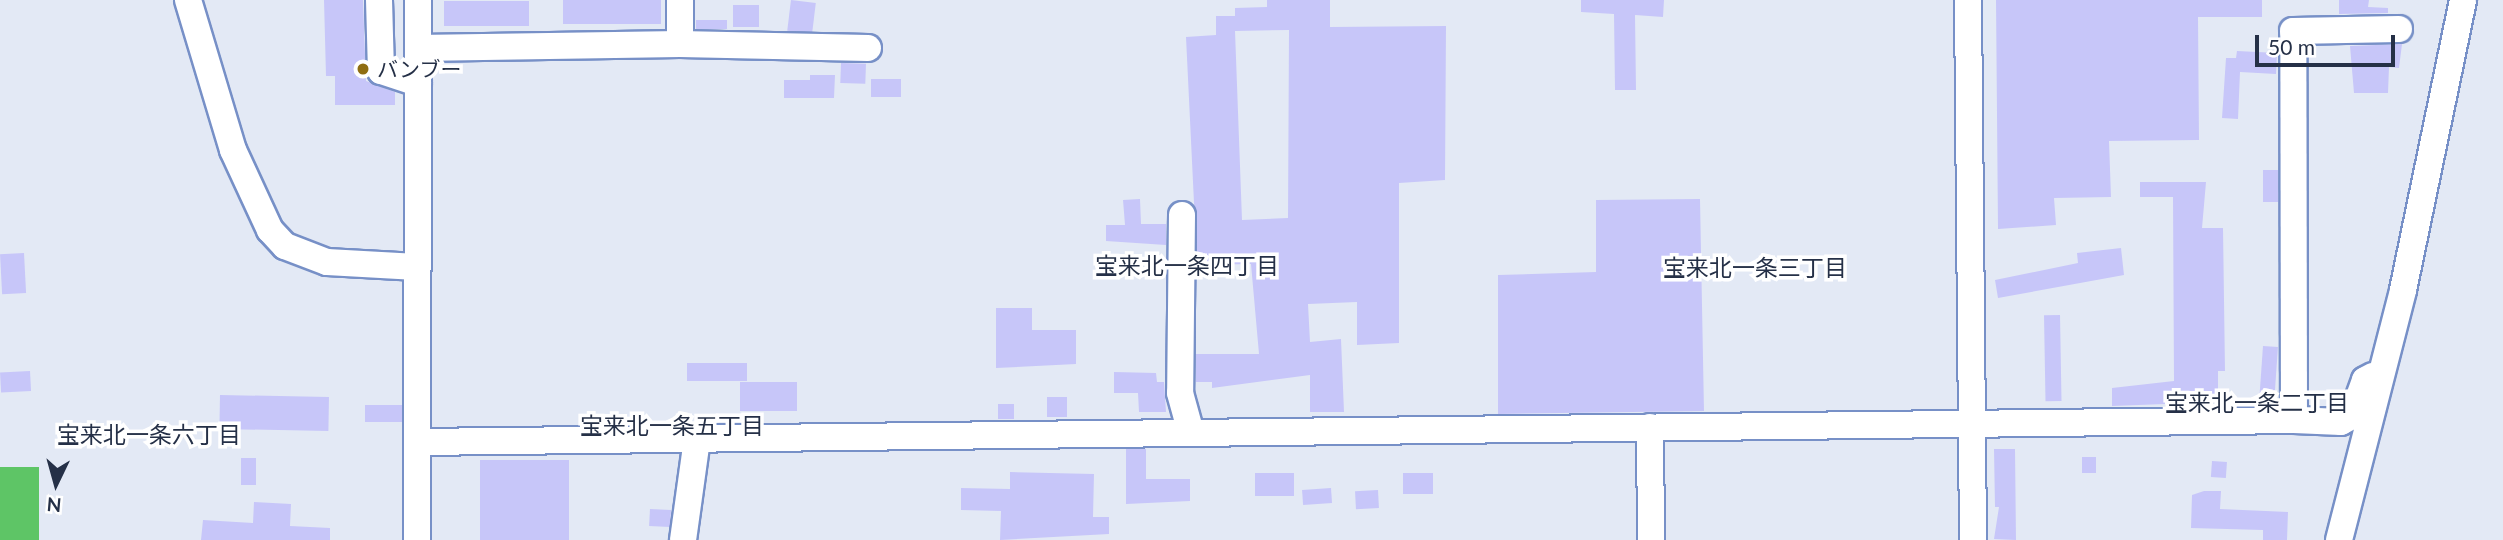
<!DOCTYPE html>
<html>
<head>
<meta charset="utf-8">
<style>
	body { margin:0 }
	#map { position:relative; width:2503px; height:540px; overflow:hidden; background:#e3e9f5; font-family:Lato,"Noto Sans JP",sans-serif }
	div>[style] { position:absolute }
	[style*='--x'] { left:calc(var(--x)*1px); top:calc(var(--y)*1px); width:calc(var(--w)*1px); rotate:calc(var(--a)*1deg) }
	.forest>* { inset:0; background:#5ec566; transform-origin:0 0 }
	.building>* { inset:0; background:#c7c6f9; transform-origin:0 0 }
	.roads { filter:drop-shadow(2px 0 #7790c7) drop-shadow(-2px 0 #7790c7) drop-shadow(0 2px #7790c7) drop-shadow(0 -2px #7790c7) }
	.minor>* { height:26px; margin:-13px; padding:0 13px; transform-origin:13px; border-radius:13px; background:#fff }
	.dots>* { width:19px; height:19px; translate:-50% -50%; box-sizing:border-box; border:4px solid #fff; border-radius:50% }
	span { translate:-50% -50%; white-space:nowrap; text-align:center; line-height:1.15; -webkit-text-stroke:7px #fff; paint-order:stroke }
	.poi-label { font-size:21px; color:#253047 }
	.left { translate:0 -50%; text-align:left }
	.neighbourhood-label { font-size:23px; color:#253047 }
	.north { position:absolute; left:21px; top:449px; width:70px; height:70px; -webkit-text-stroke:5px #fff; paint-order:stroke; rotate:185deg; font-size:19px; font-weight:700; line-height:28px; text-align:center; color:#253047 }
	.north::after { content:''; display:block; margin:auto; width:24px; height:32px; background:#253047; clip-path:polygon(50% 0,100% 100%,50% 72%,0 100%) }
	.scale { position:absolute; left:2255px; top:35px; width:140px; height:32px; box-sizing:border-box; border:4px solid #253047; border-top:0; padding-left:9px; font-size:21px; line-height:24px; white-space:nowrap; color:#253047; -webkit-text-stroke:5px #fff; paint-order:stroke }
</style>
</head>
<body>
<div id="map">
	<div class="forest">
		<i style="left:0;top:467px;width:39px;height:73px"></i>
	</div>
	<div class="building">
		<i style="clip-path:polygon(324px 0,363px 0,366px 81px,395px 92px,395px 105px,335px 105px,335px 76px,326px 76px)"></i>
		<i style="left:563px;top:0;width:98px;height:24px"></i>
		<i style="left:791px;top:0;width:25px;height:31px;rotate:7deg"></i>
		<i style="clip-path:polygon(evenodd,1267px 0,1330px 0,1330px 27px,1446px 26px,1445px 180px,1399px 183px,1399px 343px,1357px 345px,1357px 302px,1308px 304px,1310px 342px,1341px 339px,1344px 412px,1310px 412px,1310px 375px,1212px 388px,1212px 382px,1196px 382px,1196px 354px,1259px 354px,1251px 264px,1197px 265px,1186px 37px,1216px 35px,1216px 16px,1235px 16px,1235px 8px,1267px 7px,1267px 0,1289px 30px,1288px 218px,1242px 220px,1235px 31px,1289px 30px)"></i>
		<i style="clip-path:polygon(1581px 0,1664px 0,1663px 17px,1635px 15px,1636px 90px,1615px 90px,1614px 14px,1581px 12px)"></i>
		<i style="clip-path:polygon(1996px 0,2262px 0,2262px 17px,2198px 17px,2199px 140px,2109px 141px,2111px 197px,2054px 198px,2056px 225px,1998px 229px)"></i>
		<i style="clip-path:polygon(2339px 0,2369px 0,2368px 7px,2388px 8px,2388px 13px,2339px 14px)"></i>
		<i style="left:444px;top:1px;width:85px;height:25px"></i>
		<i style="left:759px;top:5px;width:22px;height:26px;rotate:90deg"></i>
		<i style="left:696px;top:20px;width:31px;height:9px"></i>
		<i style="clip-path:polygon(2402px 44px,2399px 68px,2389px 67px,2388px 93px,2354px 93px,2350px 46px)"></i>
		<i style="clip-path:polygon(2237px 51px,2277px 53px,2276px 74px,2240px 72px,2238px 119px,2222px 118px,2226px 58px,2236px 58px)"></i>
		<i style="left:841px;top:63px;width:25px;height:20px;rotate:2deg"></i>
		<i style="clip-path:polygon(810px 75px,835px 75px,834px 98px,784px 98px,784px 80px,810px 80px)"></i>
		<i style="left:871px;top:79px;width:30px;height:18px"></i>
		<i style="left:2263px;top:170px;width:15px;height:32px"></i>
		<i style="clip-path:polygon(2140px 182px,2206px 182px,2202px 228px,2223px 228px,2225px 371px,2218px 371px,2218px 402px,2112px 406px,2112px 388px,2174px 381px,2173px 197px,2140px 197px)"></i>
		<i style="clip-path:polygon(1140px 199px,1141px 224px,1166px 224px,1166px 245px,1106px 241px,1106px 225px,1125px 225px,1123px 200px)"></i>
		<i style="clip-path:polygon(1700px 199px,1704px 411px,1498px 414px,1498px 275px,1596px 272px,1596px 200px)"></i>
		<i style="clip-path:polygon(2121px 248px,2124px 275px,1998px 298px,1995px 280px,2078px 263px,2077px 253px)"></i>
		<i style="left:24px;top:253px;width:40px;height:24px;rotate:87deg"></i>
		<i style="clip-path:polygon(996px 308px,1032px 308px,1032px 330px,1076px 330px,1076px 364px,996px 368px)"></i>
		<i style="left:2060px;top:315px;width:86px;height:16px;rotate:89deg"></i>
		<i style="left:2263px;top:346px;width:15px;height:52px;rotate:4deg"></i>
		<i style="left:687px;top:363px;width:60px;height:18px"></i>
		<i style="left:30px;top:371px;width:20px;height:30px;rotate:87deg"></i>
		<i style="clip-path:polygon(1114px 372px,1156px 373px,1157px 382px,1164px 382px,1166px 412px,1139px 412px,1138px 393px,1114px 393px)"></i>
		<i style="left:740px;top:382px;width:57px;height:29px"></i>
		<i style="left:220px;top:395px;width:109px;height:34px;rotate:1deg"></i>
		<i style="left:1047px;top:397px;width:20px;height:20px"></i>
		<i style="left:998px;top:404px;width:16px;height:15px"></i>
		<i style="left:365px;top:405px;width:37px;height:17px"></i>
		<i style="clip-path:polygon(1126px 449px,1146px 449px,1146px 479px,1190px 479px,1190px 501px,1126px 504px)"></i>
		<i style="clip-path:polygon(1994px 449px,2015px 449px,2016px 540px,1994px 539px,1999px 507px,1995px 507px)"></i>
		<i style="left:2082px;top:457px;width:14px;height:16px"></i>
		<i style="left:241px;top:458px;width:15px;height:27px"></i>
		<i style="left:480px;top:460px;width:89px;height:80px"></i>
		<i style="left:2212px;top:461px;width:15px;height:16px;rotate:4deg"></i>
		<i style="clip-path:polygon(1010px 472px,1094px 474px,1093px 517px,1109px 517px,1109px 534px,1000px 540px,1001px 511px,961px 510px,961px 488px,1010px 489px)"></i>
		<i style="left:1255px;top:473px;width:39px;height:23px"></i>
		<i style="left:1403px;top:473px;width:30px;height:21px"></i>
		<i style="left:1331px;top:488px;width:15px;height:29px;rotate:86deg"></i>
		<i style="left:1378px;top:490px;width:18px;height:23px;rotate:87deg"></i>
		<i style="clip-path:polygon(2204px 491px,2221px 491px,2220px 509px,2288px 512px,2287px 540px,2263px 540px,2263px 530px,2191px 528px,2192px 495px)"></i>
		<i style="clip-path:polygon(254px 502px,291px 504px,290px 526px,330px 528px,330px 540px,201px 540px,203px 520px,253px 523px)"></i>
		<i style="left:650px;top:509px;width:21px;height:17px;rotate:3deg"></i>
	</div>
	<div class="roads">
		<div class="minor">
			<i style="--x:188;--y:0;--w:157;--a:73.3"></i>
			<i style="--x:233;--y:150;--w:88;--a:65.2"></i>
			<i style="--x:270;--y:230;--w:22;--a:47"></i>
			<i style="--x:285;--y:246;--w:45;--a:20.9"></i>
			<i style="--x:327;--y:262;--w:90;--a:3.2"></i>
			<i style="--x:379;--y:0;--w:71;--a:88.4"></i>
			<i style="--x:381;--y:71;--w:39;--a:18"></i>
			<i style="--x:1968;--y:0;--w:540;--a:89.47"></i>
			<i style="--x:680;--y:44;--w:188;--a:1.2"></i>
			<i style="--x:418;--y:48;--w:262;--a:-0.9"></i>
			<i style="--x:680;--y:44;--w:44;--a:-90"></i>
			<i style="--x:1182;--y:215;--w:178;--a:90.6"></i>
			<i style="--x:1180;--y:393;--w:41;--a:74.6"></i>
			<i style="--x:2294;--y:420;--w:47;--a:2.4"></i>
			<i style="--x:2341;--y:422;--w:13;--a:-29"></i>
			<i style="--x:2352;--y:416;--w:38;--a:-70"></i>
			<i style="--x:2365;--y:380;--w:9;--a:-27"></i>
			<i style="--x:1650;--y:427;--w:113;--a:89.5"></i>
			<i style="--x:417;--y:442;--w:1877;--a:-0.67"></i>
			<i style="--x:2294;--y:420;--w:389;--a:-90.1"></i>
			<i style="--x:2293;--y:31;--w:106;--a:-1.1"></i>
			<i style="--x:417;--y:540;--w:540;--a:-89.89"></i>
			<i style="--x:683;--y:540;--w:102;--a:-82.1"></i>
			<i style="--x:2339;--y:540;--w:258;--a:-75.6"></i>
			<i style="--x:2403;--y:290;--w:296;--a:-78.3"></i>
		</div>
	</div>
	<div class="dots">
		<i style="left:363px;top:69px;background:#8f6d12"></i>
	</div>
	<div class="poi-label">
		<span class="left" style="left:377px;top:69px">バンブー</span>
	</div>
	<div class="neighbourhood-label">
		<span style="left:1187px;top:265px">宝来北一条四丁目</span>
		<span style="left:1755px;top:267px">宝来北一条三丁目</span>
		<span style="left:2257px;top:402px">宝来北一条二丁目</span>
		<span style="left:672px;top:425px">宝来北一条五丁目</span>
		<span style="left:149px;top:434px">宝来北一条六丁目</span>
	</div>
	<div class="north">N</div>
	<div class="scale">50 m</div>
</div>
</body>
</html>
